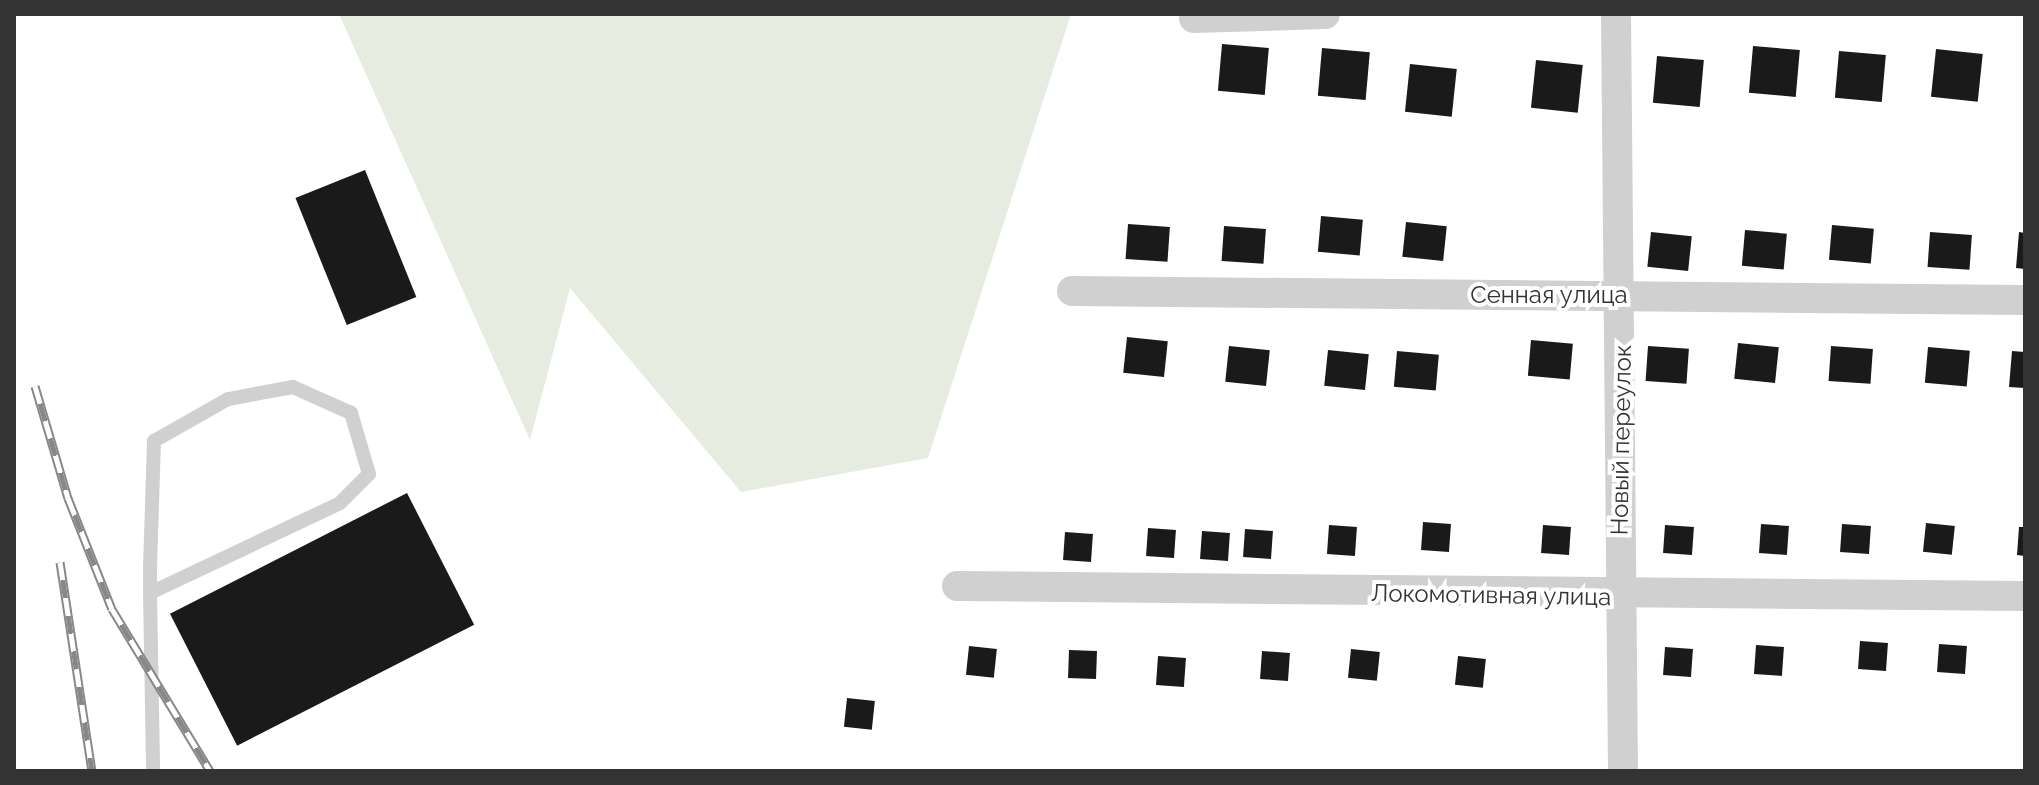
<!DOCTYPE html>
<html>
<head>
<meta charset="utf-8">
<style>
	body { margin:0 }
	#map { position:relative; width:2039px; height:785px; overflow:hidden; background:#fff; font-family:Raleway,sans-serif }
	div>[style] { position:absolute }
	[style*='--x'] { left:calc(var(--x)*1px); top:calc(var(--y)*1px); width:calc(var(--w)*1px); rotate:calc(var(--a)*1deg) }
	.green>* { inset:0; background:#e6ecdf }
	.building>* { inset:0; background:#1a1a1a; transform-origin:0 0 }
	.lane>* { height:14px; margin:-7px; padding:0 7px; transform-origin:7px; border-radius:7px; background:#d0d0d0 }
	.street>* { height:30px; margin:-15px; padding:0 15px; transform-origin:15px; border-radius:15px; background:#d0d0d0 }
	.rail>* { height:9px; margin-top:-4.5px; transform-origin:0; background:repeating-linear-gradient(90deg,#fff 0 18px,#888 0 36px); box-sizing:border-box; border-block:2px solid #888 }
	span { translate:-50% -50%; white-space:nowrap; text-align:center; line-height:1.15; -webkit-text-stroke:8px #fff; paint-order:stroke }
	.street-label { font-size:24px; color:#333 }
	.frame { position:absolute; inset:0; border:16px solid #333; pointer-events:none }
</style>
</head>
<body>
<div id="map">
	<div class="green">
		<i style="clip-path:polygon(339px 14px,1071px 14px,928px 458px,741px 492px,570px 288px,530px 440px)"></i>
	</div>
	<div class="building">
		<i style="left:1222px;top:44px;width:47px;height:47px;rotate:5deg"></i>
		<i style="left:1753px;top:46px;width:47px;height:47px;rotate:5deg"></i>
		<i style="left:1322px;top:48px;width:48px;height:48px;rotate:5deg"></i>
		<i style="left:1936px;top:49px;width:47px;height:48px;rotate:6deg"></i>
		<i style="left:1839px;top:51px;width:47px;height:47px;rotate:5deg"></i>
		<i style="left:1657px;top:56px;width:47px;height:47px;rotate:5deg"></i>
		<i style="left:1536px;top:60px;width:47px;height:48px;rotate:6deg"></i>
		<i style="left:1410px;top:64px;width:47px;height:48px;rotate:6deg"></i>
		<i style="left:365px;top:170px;width:137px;height:75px;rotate:68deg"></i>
		<i style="left:1321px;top:216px;width:42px;height:36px;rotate:5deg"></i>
		<i style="left:1406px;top:222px;width:41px;height:35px;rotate:6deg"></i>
		<i style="left:1128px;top:224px;width:42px;height:35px;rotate:4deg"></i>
		<i style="left:1832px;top:225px;width:42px;height:35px;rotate:5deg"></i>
		<i style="left:1224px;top:226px;width:42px;height:35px;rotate:4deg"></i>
		<i style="left:1745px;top:230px;width:42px;height:36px;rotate:5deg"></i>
		<i style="left:1651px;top:232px;width:41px;height:35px;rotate:6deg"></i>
		<i style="left:1930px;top:232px;width:42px;height:35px;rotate:4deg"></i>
		<i style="clip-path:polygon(2019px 232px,2025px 233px,2025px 269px,2016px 268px)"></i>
		<i style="left:1127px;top:337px;width:41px;height:36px;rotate:6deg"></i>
		<i style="left:1531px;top:340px;width:42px;height:36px;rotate:5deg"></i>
		<i style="left:1738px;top:343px;width:41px;height:36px;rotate:6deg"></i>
		<i style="left:1229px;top:346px;width:41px;height:36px;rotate:6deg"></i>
		<i style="left:1648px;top:346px;width:41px;height:35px;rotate:4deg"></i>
		<i style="left:1831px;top:346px;width:42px;height:35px;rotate:4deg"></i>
		<i style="left:1928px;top:347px;width:42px;height:36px;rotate:5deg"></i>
		<i style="left:1328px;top:350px;width:41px;height:36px;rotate:6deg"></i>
		<i style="left:1397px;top:351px;width:42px;height:36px;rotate:5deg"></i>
		<i style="clip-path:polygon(2012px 351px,2025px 352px,2025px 388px,2009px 387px)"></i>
		<i style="left:407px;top:493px;width:148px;height:266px;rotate:63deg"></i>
		<i style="left:1423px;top:522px;width:28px;height:28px;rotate:4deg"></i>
		<i style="left:1926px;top:523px;width:29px;height:29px;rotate:6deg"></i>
		<i style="left:1761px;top:524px;width:28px;height:29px;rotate:4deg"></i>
		<i style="left:1842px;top:524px;width:29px;height:28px;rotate:4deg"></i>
		<i style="left:1329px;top:525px;width:28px;height:29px;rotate:4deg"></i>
		<i style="left:1543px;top:525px;width:28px;height:28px;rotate:4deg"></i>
		<i style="left:1665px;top:525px;width:29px;height:28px;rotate:4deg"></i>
		<i style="clip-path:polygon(2019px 527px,2025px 527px,2025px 556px,2017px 555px)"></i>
		<i style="left:1148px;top:528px;width:28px;height:28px;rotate:4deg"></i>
		<i style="left:1245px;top:529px;width:28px;height:28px;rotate:4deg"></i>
		<i style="left:1202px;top:531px;width:28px;height:28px;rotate:4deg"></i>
		<i style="left:1065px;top:532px;width:28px;height:28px;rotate:4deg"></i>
		<i style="left:1860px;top:641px;width:28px;height:28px;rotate:4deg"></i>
		<i style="left:1939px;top:644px;width:28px;height:28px;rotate:4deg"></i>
		<i style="left:1756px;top:645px;width:28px;height:29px;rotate:4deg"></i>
		<i style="left:969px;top:646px;width:28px;height:29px;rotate:6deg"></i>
		<i style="left:1665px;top:647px;width:28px;height:28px;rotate:4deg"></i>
		<i style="left:1351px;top:649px;width:29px;height:29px;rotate:6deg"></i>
		<i style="left:1069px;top:650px;width:28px;height:28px;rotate:2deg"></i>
		<i style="left:1262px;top:651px;width:28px;height:28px;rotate:4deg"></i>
		<i style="left:1158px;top:656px;width:28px;height:29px;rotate:4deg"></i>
		<i style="left:1458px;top:656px;width:28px;height:29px;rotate:6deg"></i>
		<i style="left:847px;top:698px;width:28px;height:29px;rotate:6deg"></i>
	</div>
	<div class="lane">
		<i style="--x:150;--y:593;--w:210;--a:-25.3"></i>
		<i style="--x:340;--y:503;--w:41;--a:-45"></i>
		<i style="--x:369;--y:474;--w:64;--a:-106.4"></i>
		<i style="--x:351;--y:413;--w:64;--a:-155.9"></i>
		<i style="--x:293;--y:387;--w:66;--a:169.5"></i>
		<i style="--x:228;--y:399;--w:85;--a:150.4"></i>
		<i style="--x:154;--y:441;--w:127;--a:91.8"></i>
		<i style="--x:150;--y:568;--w:25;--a:90"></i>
		<i style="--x:150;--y:593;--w:178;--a:89"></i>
	</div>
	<div class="street">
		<i style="--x:1616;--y:14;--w:757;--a:89.47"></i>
		<i style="--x:1194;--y:18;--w:131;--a:-1.7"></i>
		<i style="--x:1072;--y:291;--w:953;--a:0.54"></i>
		<i style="--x:957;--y:586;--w:1068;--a:0.54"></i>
	</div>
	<div class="rail">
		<i style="--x:35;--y:386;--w:117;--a:73.6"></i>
		<i style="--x:68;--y:498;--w:119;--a:68.4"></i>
		<i style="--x:112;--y:609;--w:189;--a:58.8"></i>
		<i style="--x:60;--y:562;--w:211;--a:81.3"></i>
	</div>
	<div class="street-label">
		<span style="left:1549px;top:295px">Сенная улица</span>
		<span style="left:1621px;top:440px;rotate:-89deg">Новый переулок</span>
		<span style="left:1491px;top:595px;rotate:1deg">Локомотивная улица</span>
	</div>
	<div class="frame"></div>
</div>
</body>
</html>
